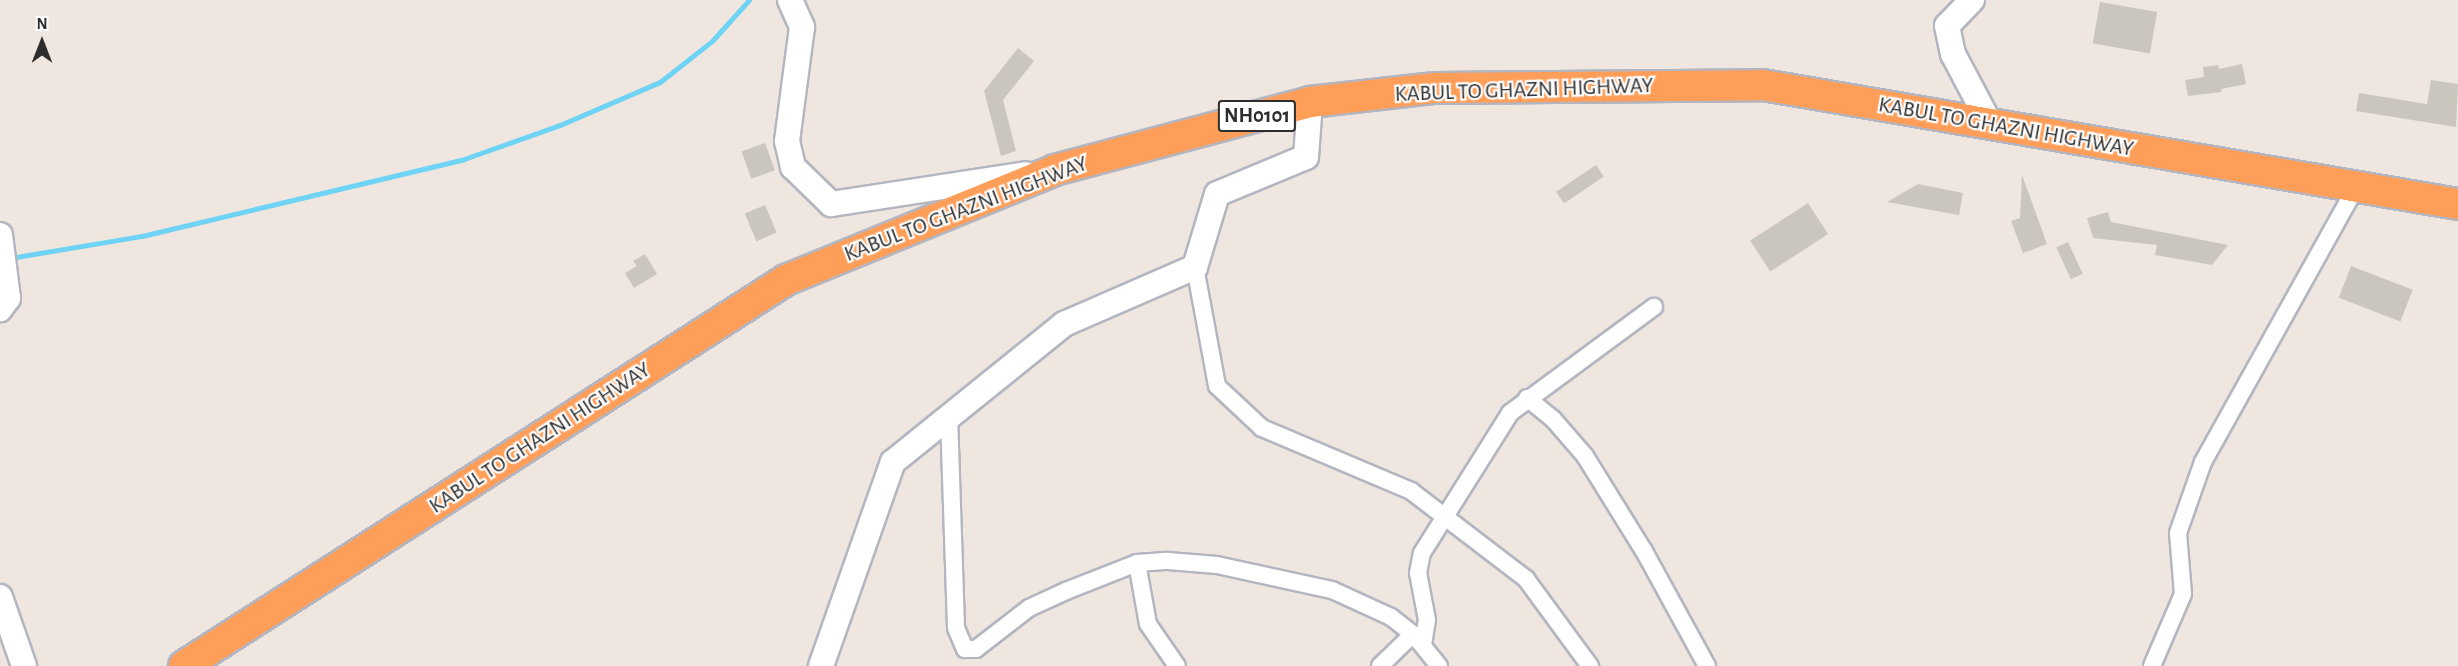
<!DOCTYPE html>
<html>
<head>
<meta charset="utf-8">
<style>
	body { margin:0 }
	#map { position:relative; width:2458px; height:666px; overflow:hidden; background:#efe7df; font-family:"Alegreya Sans",sans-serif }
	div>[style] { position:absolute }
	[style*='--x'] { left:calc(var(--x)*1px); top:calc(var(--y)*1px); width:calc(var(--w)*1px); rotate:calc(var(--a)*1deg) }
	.stream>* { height:5px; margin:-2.5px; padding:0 2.5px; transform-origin:2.5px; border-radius:2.5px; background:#6ed3f4 }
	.building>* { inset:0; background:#cac6bd; transform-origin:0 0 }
	.roads { filter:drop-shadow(2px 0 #b3b6c1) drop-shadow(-2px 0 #b3b6c1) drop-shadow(0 2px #b3b6c1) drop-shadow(0 -2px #b3b6c1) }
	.street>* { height:16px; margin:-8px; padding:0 8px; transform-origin:8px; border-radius:8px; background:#fff }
	.secondary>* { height:24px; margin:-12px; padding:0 12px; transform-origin:12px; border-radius:12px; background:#fff }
	.highway>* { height:30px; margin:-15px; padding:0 15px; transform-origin:15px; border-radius:15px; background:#ff9e59 }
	span { translate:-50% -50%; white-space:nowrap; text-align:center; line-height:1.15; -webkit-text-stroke:4.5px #fff; paint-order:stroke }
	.shield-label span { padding:2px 4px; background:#fff; border:2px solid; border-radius:4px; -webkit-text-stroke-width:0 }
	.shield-label { font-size:21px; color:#2d2d2d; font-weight:700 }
	.street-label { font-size:22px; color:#2d2d2d }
	.north { position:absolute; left:12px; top:12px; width:60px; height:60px; -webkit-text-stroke:4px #fff; paint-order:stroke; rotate:0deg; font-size:16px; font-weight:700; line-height:24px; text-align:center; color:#2d2d2d }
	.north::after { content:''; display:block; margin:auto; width:21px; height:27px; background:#2d2d2d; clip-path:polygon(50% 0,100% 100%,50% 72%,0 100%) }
</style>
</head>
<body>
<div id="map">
	<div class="stream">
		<i style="--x:10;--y:258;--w:134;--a:-9.5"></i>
		<i style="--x:142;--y:236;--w:331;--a:-13.4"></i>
		<i style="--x:464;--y:159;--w:102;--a:-19.5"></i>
		<i style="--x:560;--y:125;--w:109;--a:-23.3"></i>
		<i style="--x:660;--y:82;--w:66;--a:-38.3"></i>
		<i style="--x:712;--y:41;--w:55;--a:-47.9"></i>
	</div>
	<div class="building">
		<i style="left:2100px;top:2px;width:58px;height:42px;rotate:10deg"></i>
		<i style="clip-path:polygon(1018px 48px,1034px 61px,1003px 100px,1016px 151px,1001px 156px,984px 91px)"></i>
		<i style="clip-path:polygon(2242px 64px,2246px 84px,2221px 89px,2222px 92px,2188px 96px,2185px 80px,2204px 77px,2203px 67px,2218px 65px,2219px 69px)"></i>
		<i style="clip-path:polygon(2431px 80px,2458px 84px,2456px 127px,2356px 111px,2359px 93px,2427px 104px)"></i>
		<i style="left:765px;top:143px;width:29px;height:25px;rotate:70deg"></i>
		<i style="left:1596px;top:165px;width:14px;height:48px;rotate:56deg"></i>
		<i style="clip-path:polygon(2022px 175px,2047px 244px,2023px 253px,2011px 221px,2020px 218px)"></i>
		<i style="clip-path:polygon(1918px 184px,1963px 193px,1959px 215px,1887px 202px)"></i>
		<i style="left:1808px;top:203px;width:37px;height:69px;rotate:57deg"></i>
		<i style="left:765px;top:205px;width:30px;height:22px;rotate:67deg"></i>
		<i style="clip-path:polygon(2108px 212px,2111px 222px,2228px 245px,2212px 265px,2155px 255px,2157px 245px,2093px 238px,2087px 218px)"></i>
		<i style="left:2068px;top:242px;width:35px;height:13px;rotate:65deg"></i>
		<i style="clip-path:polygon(645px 254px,657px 274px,634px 288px,625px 273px,637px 266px,633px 261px)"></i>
		<i style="left:2351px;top:266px;width:66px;height:34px;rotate:21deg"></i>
	</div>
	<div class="roads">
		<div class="street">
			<i style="--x:1195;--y:267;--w:121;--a:79.5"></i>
			<i style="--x:1217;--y:386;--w:62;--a:43"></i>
			<i style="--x:1262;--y:428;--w:162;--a:22.9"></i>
			<i style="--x:1411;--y:491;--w:145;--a:37.4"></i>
			<i style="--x:1526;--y:579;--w:108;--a:53.7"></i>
			<i style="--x:1527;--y:398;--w:33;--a:39"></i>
			<i style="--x:1553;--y:419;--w:49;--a:49.1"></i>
			<i style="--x:1585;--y:456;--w:112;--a:58.2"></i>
			<i style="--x:1644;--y:551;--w:131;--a:61.3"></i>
			<i style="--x:949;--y:416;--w:212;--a:88.1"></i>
			<i style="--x:956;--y:628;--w:23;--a:67"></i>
			<i style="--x:965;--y:649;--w:11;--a:0"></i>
			<i style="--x:976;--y:649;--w:67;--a:-37.7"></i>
			<i style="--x:1029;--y:608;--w:41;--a:-24.7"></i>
			<i style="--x:1066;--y:591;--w:76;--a:-21.5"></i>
			<i style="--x:1137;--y:563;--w:31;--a:-4"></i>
			<i style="--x:1168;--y:561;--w:49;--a:4.7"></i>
			<i style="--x:1217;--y:565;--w:118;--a:12.3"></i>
			<i style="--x:1332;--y:590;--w:65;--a:24.6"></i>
			<i style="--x:1391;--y:617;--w:28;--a:38"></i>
			<i style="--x:1413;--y:634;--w:41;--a:50.9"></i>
			<i style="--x:1137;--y:563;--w:62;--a:79.8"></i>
			<i style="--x:1148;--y:624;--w:51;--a:55.4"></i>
			<i style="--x:1423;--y:645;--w:25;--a:-81"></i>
			<i style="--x:1427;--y:620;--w:48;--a:-100.8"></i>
			<i style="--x:1418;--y:573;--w:20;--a:-79"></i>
			<i style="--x:1422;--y:553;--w:165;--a:-57.8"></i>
			<i style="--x:1510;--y:413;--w:179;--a:-36.4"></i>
			<i style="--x:1380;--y:666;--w:46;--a:-44.1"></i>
			<i style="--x:2152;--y:666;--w:78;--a:-66.7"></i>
			<i style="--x:2183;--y:594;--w:61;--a:-94.7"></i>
			<i style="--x:2178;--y:533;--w:75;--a:-70.6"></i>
			<i style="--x:2203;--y:462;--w:315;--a:-60.9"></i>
		</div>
		<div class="secondary">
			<i style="--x:790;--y:0;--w:30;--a:66"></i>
			<i style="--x:802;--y:27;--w:115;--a:97.5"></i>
			<i style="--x:787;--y:141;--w:27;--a:77"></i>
			<i style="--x:793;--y:167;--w:53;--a:44.2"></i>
			<i style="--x:831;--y:204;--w:197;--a:-8.7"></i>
			<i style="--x:1972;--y:0;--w:36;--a:134"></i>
			<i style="--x:1947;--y:26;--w:29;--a:78"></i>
			<i style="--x:1953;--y:54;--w:79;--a:62.1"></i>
			<i style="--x:0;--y:235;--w:64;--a:82.8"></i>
			<i style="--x:8;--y:298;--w:14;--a:126"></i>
			<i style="--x:0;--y:597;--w:73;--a:70.8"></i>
			<i style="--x:821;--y:666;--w:216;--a:-70.6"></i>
			<i style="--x:893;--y:462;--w:220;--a:-38.9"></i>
			<i style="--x:1064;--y:324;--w:143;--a:-23.5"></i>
			<i style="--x:1195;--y:267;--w:76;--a:-73.2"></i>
			<i style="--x:1217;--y:194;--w:96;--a:-22.6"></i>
			<i style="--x:1306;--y:157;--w:55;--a:-85.8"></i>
		</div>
		<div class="highway">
			<i style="--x:184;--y:666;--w:715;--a:-32.67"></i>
			<i style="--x:786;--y:280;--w:291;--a:-22.2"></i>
			<i style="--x:1055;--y:170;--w:264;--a:-14.9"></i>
			<i style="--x:1310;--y:102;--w:126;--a:-6.4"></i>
			<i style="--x:1435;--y:88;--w:328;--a:-0.5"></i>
			<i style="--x:1763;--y:85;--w:705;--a:9.72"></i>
		</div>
	</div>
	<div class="shield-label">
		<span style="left:1257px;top:116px">NH0101</span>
	</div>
	<div class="street-label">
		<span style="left:1524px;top:90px;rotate:-2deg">KABUL TO GHAZNI HIGHWAY</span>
		<span style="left:2006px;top:127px;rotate:10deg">KABUL TO GHAZNI HIGHWAY</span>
		<span style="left:966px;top:209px;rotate:-21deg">KABUL TO GHAZNI HIGHWAY</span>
		<span style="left:540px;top:438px;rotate:-33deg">KABUL TO GHAZNI HIGHWAY</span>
	</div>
	<div class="north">N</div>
</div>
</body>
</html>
